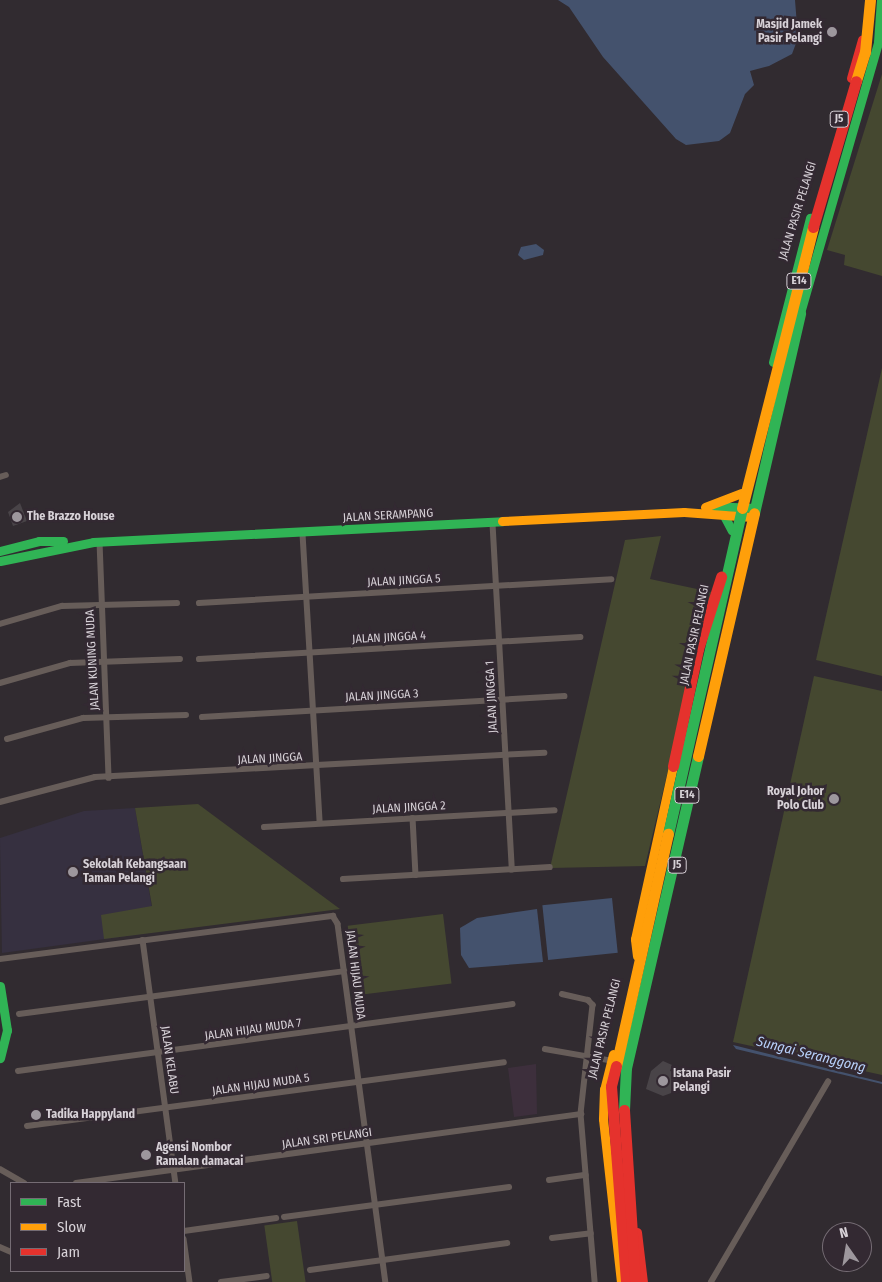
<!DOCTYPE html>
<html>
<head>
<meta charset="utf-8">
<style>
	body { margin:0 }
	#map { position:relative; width:882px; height:1282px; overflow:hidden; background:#312b30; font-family:"Fira Sans Condensed",sans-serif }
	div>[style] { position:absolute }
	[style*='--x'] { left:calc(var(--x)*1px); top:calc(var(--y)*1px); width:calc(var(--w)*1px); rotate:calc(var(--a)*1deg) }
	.built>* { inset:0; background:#3d2f3c }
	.education>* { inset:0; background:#363040 }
	.green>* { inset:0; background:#454830; transform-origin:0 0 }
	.water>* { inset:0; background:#44526d; transform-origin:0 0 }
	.building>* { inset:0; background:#494448 }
	.street>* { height:5.5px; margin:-2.75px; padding:0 2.75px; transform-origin:2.75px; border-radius:2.75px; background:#675d59 }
	.fast>* { height:9px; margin:-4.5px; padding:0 4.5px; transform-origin:4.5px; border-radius:4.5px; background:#30b455 }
	.slow>* { height:9px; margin:-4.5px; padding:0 4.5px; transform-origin:4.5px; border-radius:4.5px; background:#ff9f0a }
	.jam>* { height:9px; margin:-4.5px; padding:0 4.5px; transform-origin:4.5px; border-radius:4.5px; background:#e5322d }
	.fast-bridge>* { height:11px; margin:-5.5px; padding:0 5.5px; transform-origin:5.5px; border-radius:5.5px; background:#30b455 }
	.slow-bridge>* { height:11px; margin:-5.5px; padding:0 5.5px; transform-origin:5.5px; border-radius:5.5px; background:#ff9f0a }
	.jam-bridge>* { height:11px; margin:-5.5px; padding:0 5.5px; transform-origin:5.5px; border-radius:5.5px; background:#e5322d }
	.dots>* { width:14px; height:14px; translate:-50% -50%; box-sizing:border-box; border:2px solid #332932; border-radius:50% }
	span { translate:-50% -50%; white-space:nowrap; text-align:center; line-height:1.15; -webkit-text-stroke:5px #332932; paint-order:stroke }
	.shield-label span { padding:1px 4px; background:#332932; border:1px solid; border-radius:4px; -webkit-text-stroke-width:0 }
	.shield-label { font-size:11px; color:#d7d1d7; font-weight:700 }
	.poi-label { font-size:12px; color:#d7d1d7; font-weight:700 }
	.right { translate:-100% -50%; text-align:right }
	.left { translate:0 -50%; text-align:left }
	.street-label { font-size:12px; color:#d7d1d7 }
	.water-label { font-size:14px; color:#b8d1fb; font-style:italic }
	.legend { position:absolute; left:10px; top:1182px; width:175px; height:90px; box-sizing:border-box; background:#332932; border:1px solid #756c74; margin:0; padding:6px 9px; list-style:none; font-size:15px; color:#d7d1d7 }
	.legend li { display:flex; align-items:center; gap:10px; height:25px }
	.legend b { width:25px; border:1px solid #756c74 }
	.north { position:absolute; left:822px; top:1222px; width:50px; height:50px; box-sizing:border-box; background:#332932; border:1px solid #756c74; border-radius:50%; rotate:347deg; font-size:14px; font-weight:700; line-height:20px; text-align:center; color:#d7d1d7 }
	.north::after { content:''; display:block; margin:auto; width:18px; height:22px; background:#9d979d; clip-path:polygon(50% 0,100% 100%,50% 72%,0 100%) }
</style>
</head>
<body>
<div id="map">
	<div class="built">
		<i style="clip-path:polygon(536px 1064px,537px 1114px,514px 1117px,508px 1068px)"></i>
	</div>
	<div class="education">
		<i style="clip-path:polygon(135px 808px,156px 932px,2px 953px,0 838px,84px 811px)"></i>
	</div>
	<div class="green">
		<i style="clip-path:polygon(882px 74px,882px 276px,844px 265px,845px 255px,827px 250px)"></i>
		<i style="clip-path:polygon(882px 368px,882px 676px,816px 660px)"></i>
		<i style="clip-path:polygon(661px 536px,650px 579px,711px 592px,645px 866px,550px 868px,625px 540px)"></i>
		<i style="clip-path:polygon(814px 676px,882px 691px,882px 1075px,733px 1042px)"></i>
		<i style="clip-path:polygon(198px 804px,340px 909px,104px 939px,101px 915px,152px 906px,135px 808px)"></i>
		<i style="left:443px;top:914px;width:70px;height:96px;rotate:83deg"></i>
		<i style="left:297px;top:1221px;width:62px;height:33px;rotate:82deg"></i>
	</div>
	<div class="water">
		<i style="clip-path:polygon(558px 0,795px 0,798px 38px,792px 54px,769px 66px,750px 71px,754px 85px,745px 94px,730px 133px,719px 141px,686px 145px,676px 139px,603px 57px,569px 7px)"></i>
		<i style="clip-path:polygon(536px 244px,544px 250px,543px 255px,524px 260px,518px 255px,521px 247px)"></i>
		<i style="left:612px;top:898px;width:55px;height:70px;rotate:84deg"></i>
		<i style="clip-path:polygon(537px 909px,543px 962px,469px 968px,461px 955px,460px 928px,477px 918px)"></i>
		<i style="clip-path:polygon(733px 1045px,882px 1082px,882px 1084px,736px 1049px)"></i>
	</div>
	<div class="building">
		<i style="clip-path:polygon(20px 503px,27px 521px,13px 526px,8px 512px)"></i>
		<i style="clip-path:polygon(663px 1061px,672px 1065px,670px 1071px,679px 1073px,674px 1092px,663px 1096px,646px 1089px,651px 1071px)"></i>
	</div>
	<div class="street">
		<i style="--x:0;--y:477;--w:6;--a:-18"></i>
		<i style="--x:493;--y:524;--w:346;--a:86.8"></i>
		<i style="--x:303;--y:534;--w:289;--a:86.6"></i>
		<i style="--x:100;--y:542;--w:236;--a:87.8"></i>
		<i style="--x:199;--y:603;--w:413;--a:-3.3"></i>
		<i style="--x:0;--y:624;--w:65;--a:-16.2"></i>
		<i style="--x:62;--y:606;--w:115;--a:-1.5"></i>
		<i style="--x:199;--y:659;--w:382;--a:-3.3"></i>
		<i style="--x:0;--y:683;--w:73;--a:-15.9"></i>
		<i style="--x:70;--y:663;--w:110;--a:-2.1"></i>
		<i style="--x:202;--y:717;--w:363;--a:-3.3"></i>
		<i style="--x:7;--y:739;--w:79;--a:-15.4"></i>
		<i style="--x:83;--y:718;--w:103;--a:-1.7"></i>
		<i style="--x:0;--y:802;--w:98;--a:-14.7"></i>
		<i style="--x:95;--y:777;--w:450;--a:-3.1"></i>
		<i style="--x:413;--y:818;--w:57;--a:87"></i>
		<i style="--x:264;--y:827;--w:291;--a:-3.3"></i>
		<i style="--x:343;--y:879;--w:207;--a:-3.3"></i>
		<i style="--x:143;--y:940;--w:245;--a:82.3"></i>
		<i style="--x:0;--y:959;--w:336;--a:-7.4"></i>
		<i style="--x:333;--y:916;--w:9;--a:58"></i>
		<i style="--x:338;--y:924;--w:361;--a:82.4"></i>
		<i style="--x:562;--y:994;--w:27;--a:13"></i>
		<i style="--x:588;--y:1000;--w:7;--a:45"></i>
		<i style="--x:593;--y:1005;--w:110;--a:96.3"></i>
		<i style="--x:581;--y:1114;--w:169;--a:85.2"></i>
		<i style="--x:19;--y:1014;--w:328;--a:-7.5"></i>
		<i style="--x:545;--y:1049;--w:70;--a:9.9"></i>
		<i style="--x:18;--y:1071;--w:499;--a:-7.7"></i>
		<i style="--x:27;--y:1126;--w:481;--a:-7.6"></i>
		<i style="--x:0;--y:1169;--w:28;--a:30"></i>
		<i style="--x:549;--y:1180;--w:37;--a:-8"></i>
		<i style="--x:76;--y:1183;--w:510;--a:-7.78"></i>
		<i style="--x:284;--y:1217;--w:227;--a:-7.6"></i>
		<i style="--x:184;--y:1231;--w:93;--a:-8"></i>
		<i style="--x:552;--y:1238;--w:39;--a:-7"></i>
		<i style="--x:184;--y:1239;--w:43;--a:82.1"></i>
		<i style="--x:0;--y:1247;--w:12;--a:24"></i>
		<i style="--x:310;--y:1270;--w:199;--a:-7.8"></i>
		<i style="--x:221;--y:1282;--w:46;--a:-7.4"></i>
		<i style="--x:711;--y:1282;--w:232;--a:-59.7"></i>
	</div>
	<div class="fast">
		<i style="--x:800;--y:313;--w:282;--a:-73.9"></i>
		<i style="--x:878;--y:42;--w:42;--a:-85.9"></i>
		<i style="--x:773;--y:362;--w:149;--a:-75.6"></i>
		<i style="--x:712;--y:506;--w:42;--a:2.7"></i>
		<i style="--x:722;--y:512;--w:21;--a:62"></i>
		<i style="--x:0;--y:551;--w:40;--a:-14.4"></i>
		<i style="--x:39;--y:541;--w:24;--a:0"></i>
		<i style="--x:0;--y:561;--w:95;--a:-11.5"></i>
		<i style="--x:93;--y:542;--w:410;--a:-2.9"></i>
		<i style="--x:0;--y:986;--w:45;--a:81"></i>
		<i style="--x:7;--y:1030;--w:29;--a:104"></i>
	</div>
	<div class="slow">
		<i style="--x:705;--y:507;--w:39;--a:-21"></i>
		<i style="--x:502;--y:521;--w:182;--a:-2.8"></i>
		<i style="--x:684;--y:512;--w:68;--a:4.2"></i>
		<i style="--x:637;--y:956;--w:17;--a:-97"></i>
		<i style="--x:635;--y:939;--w:177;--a:-77.6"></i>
		<i style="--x:613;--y:1054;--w:36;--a:104"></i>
		<i style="--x:604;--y:1089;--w:30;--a:92"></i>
		<i style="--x:603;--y:1119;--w:164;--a:83.7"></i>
	</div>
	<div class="jam">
		<i style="--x:851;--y:78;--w:40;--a:-74"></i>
		<i style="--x:637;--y:1232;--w:50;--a:83.2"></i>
	</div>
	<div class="fast-bridge">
		<i style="--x:754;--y:513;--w:205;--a:-77"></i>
		<i style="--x:668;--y:834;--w:334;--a:-77.2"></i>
		<i style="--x:624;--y:1110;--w:42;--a:-87.3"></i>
		<i style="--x:626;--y:1068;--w:320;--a:-77"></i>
	</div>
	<div class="slow-bridge">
		<i style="--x:856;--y:81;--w:30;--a:-73"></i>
		<i style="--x:865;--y:52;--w:52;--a:-84.5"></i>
		<i style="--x:742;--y:508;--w:290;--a:-75.8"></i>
		<i style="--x:698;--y:756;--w:249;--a:-77"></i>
		<i style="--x:616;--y:1066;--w:238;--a:-77.4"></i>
	</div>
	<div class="jam-bridge">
		<i style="--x:813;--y:227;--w:152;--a:-73.6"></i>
		<i style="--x:673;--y:766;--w:120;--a:-77.9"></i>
		<i style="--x:698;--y:649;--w:76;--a:-72.3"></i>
		<i style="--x:616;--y:1066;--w:21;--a:104"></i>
		<i style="--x:611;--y:1086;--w:197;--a:85.6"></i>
		<i style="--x:624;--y:1110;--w:172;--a:86.3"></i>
	</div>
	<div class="dots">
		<i style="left:832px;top:32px;background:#9d979d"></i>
		<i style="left:17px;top:517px;background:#9d979d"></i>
		<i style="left:834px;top:799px;background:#9d979d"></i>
		<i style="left:73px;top:872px;background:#9d979d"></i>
		<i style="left:663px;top:1081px;background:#9d979d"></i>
		<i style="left:36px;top:1115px;background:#9d979d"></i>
		<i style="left:146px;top:1155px;background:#9d979d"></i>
	</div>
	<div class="shield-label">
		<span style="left:839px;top:119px">J5</span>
		<span style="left:799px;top:281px">E14</span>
		<span style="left:687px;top:795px">E14</span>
		<span style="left:677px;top:865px">J5</span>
	</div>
	<div class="poi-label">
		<span class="right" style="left:822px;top:32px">Masjid Jamek<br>Pasir Pelangi</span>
		<span class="left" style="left:27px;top:517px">The Brazzo House</span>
		<span class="right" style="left:824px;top:799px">Royal Johor<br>Polo Club</span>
		<span class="left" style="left:83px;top:872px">Sekolah Kebangsaan<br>Taman Pelangi</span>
		<span class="left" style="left:673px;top:1081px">Istana Pasir<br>Pelangi</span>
		<span class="left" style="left:46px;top:1115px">Tadika Happyland</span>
		<span class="left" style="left:156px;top:1155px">Agensi Nombor<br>Ramalan damacai</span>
	</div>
	<div class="street-label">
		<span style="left:798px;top:211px;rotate:-73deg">JALAN PASIR PELANGI</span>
		<span style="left:388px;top:516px;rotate:-3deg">JALAN SERAMPANG</span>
		<span style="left:404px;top:581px;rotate:-3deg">JALAN JINGGA 5</span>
		<span style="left:695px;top:635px;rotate:-78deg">JALAN PASIR PELANGI</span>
		<span style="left:389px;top:638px;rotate:-3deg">JALAN JINGGA 4</span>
		<span style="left:93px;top:660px;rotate:-93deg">JALAN KUNING MUDA</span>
		<span style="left:382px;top:696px;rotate:-3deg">JALAN JINGGA 3</span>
		<span style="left:492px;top:697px;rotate:-93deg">JALAN JINGGA 1</span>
		<span style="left:270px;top:759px;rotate:-3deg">JALAN JINGGA</span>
		<span style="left:409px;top:808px;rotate:-3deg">JALAN JINGGA 2</span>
		<span style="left:355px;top:975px;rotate:83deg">JALAN HIJAU MUDA</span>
		<span style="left:605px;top:1029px;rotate:-76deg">JALAN PASIR PELANGI</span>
		<span style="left:253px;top:1030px;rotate:-8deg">JALAN HIJAU MUDA 7</span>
		<span style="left:169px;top:1060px;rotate:82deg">JALAN KELABU</span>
		<span style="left:261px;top:1085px;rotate:-8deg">JALAN HIJAU MUDA 5</span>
		<span style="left:327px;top:1139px;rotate:-8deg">JALAN SRI PELANGI</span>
	</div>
	<div class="water-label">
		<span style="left:811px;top:1055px;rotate:14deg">Sungai Seranggong</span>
	</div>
	<ul class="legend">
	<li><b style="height:6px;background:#30b455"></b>Fast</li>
	<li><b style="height:6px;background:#ff9f0a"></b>Slow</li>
	<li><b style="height:6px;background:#e5322d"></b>Jam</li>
	</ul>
	<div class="north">N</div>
</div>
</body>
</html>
